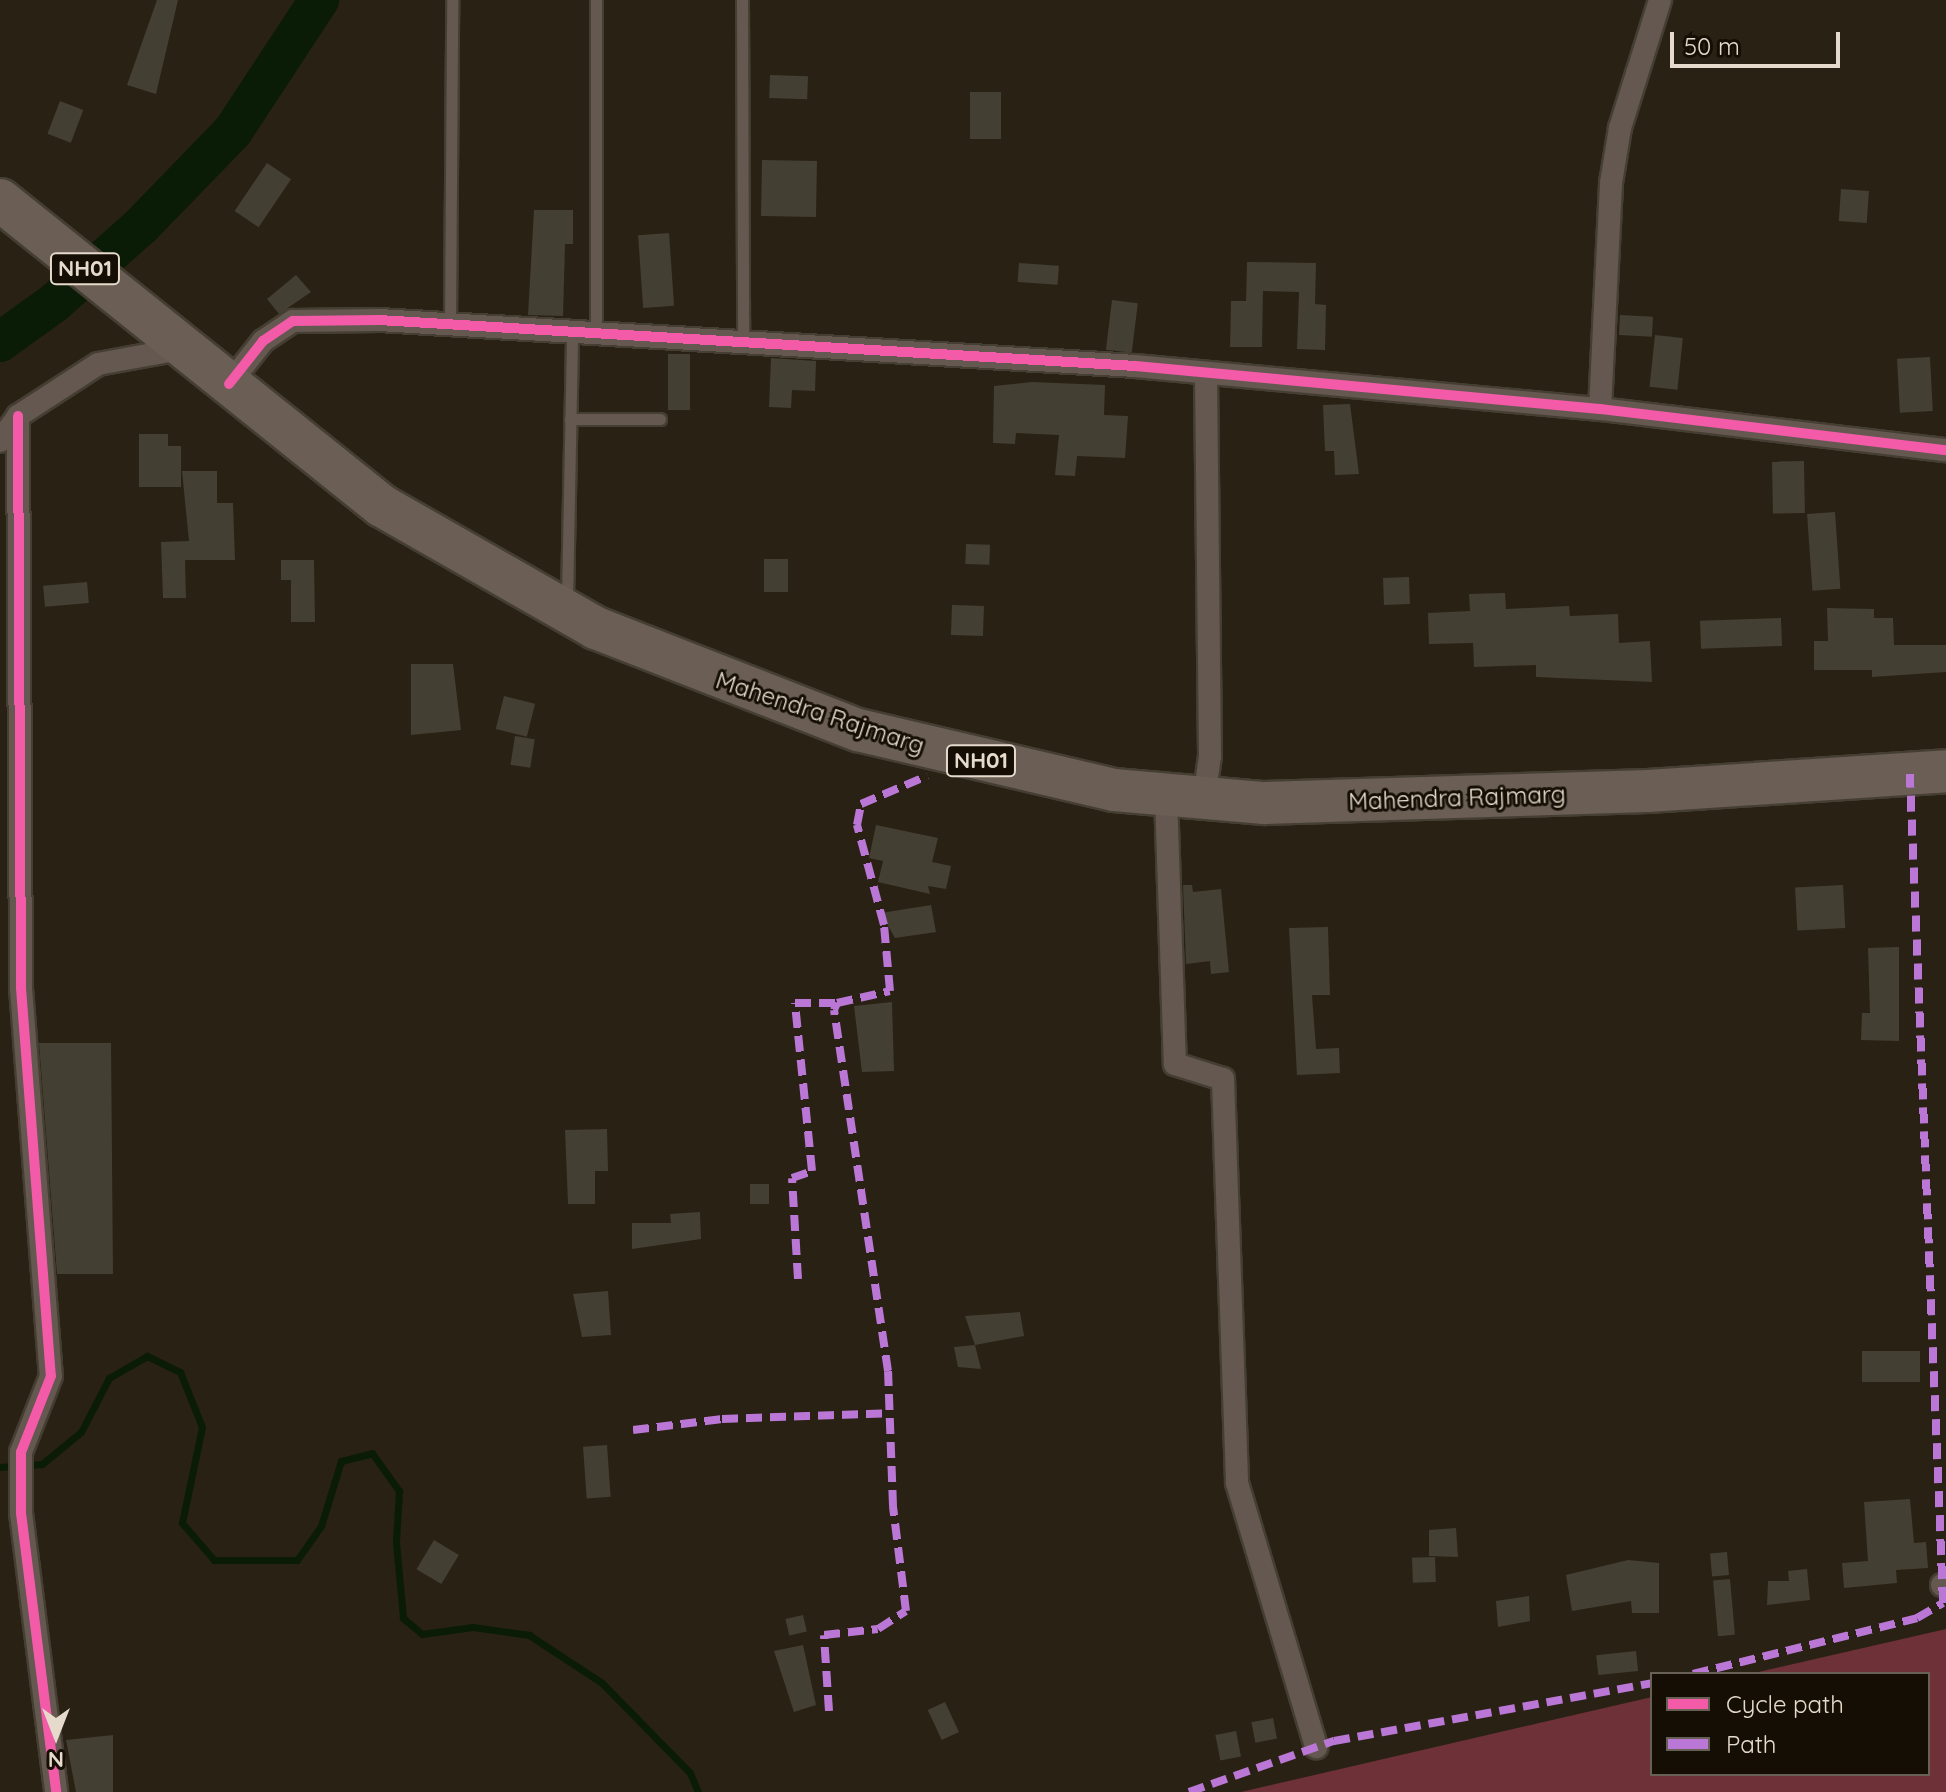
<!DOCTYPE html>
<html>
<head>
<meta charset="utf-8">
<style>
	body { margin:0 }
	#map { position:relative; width:1946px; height:1792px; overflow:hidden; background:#292113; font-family:Quicksand,sans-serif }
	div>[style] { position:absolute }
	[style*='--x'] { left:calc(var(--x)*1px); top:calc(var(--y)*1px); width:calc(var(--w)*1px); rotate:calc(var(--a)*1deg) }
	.green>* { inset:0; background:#6d3137 }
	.stream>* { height:7px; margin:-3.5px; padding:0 3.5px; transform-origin:3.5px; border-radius:3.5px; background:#0b1c06 }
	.river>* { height:40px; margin:-20px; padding:0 20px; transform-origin:20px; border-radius:20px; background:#0b1c06 }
	.building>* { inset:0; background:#443f33; transform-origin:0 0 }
	.roads { filter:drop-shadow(2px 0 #453e32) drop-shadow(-2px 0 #453e32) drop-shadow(0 2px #453e32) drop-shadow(0 -2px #453e32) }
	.lane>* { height:11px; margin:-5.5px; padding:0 5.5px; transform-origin:5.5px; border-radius:5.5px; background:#645850 }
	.street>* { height:22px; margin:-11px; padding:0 11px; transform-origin:11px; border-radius:11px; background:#645850 }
	.highway>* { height:42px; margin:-21px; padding:0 21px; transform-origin:21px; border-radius:21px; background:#6a5e55 }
	.quiet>* { height:8px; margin-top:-4px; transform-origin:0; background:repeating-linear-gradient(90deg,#ba77d6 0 16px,transparent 0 24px) }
	.cycleway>* { height:10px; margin:-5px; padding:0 5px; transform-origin:5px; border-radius:5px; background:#f35aa7 }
	span { translate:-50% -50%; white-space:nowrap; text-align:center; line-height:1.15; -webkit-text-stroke:6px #150e05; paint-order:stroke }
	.shield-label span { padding:2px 6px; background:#150e05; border:2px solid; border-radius:6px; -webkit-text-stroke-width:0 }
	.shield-label { font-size:22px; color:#e5dacb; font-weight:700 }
	.street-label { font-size:24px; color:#e5dacb }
	.legend { position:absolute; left:1650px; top:1672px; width:280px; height:104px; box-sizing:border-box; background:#150e05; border:2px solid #686054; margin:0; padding:10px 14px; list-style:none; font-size:24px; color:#e5dacb }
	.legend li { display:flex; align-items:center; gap:16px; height:40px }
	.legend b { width:40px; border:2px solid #686054 }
	.north { position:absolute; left:16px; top:1696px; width:80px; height:80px; -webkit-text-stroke:6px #150e05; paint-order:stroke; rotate:180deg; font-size:22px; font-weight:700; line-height:32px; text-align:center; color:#e5dacb }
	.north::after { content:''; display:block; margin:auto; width:28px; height:36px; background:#e5dacb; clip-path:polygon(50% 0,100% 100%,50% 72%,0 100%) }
	.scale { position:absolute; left:1670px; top:32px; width:170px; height:36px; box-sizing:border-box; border:4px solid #e5dacb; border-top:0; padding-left:10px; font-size:24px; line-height:28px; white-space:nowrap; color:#e5dacb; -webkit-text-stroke:6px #150e05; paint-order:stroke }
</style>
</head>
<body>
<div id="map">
	<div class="green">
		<i style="clip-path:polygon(1946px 1629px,1946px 1792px,1241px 1792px,1652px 1697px,1652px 1774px,1928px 1774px,1928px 1674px,1750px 1674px)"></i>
	</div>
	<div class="stream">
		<i style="--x:0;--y:1467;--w:42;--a:-4.1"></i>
		<i style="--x:42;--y:1464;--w:50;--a:-39.4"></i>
		<i style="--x:81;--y:1432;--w:61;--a:-62.6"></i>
		<i style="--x:109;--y:1378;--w:44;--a:-30.1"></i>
		<i style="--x:147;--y:1356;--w:37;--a:26"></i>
		<i style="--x:180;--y:1372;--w:59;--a:68.2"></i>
		<i style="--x:202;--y:1427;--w:98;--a:101.8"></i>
		<i style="--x:182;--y:1523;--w:49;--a:49.1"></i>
		<i style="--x:214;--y:1560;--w:83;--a:0"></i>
		<i style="--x:297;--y:1560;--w:42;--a:-54.8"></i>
		<i style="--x:321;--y:1526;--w:68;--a:-72.9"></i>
		<i style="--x:341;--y:1461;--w:32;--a:-14"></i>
		<i style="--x:372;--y:1453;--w:47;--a:54.6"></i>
		<i style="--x:399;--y:1491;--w:51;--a:93.4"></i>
		<i style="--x:396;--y:1542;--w:76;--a:84.7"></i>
		<i style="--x:403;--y:1618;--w:25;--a:40"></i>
		<i style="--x:422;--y:1634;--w:51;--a:-7.8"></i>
		<i style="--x:473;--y:1627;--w:57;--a:8.1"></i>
		<i style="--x:529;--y:1635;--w:87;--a:33.3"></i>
		<i style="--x:602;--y:1683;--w:126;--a:45.6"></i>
		<i style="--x:690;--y:1773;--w:21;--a:67"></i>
	</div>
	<div class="river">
		<i style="--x:0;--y:342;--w:67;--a:-35.8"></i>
		<i style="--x:54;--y:303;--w:116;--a:-41.5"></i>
		<i style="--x:141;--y:226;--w:132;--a:-45.9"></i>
		<i style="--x:233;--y:131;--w:157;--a:-56.7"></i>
	</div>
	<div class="building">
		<i style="clip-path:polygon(157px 0,178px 0,156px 94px,127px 85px)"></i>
		<i style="left:770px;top:75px;width:38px;height:23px;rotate:2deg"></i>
		<i style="left:970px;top:92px;width:31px;height:47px"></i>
		<i style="left:60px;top:101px;width:25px;height:35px;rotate:21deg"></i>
		<i style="left:762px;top:160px;width:55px;height:56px;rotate:1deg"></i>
		<i style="left:267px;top:163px;width:29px;height:58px;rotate:34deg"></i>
		<i style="left:1841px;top:189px;width:28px;height:32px;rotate:4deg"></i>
		<i style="clip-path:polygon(534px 210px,573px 210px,573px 244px,565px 244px,563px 316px,528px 315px)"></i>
		<i style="left:669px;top:233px;width:73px;height:31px;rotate:86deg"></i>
		<i style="clip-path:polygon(1247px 262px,1316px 263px,1315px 304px,1326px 305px,1325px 350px,1297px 349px,1299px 292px,1263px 291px,1262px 347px,1230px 347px,1231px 301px,1246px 301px)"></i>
		<i style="left:1019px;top:263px;width:40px;height:19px;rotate:4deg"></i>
		<i style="clip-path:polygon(296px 275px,311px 292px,279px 314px,267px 299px)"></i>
		<i style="left:1112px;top:300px;width:26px;height:50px;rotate:7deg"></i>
		<i style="left:1620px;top:315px;width:33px;height:20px;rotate:3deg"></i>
		<i style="left:1655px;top:335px;width:28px;height:52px;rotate:6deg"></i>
		<i style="left:668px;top:354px;width:22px;height:56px"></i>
		<i style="left:1930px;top:357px;width:54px;height:33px;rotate:87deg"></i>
		<i style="clip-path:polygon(771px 358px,816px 361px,815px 391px,792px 390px,791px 408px,769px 407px)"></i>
		<i style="clip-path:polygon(1032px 382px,1105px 385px,1104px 415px,1128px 416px,1125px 458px,1077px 456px,1075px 476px,1055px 475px,1059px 435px,1016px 433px,1015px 444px,993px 443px,994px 386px)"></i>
		<i style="clip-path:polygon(1350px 404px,1359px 474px,1335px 475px,1334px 451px,1325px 451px,1323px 405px)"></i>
		<i style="clip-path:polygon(139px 434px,168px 434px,168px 446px,181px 446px,181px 487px,139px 487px)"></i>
		<i style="left:1804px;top:461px;width:52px;height:32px;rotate:89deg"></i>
		<i style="clip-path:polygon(182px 471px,217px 471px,217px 503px,233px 503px,235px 560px,185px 560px,186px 598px,163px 598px,161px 542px,189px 541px)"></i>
		<i style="left:1835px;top:512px;width:77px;height:28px;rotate:86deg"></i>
		<i style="left:966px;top:544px;width:24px;height:20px;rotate:2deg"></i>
		<i style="left:764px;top:559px;width:24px;height:33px"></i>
		<i style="clip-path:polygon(281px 560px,314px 560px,315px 622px,291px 622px,291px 580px,281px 580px)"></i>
		<i style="left:1409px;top:577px;width:27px;height:26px;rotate:88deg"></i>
		<i style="left:87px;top:582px;width:21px;height:44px;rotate:85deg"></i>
		<i style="clip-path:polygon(1505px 593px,1506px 609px,1569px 606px,1570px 616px,1618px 614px,1619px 643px,1650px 641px,1652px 682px,1536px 677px,1536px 665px,1474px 667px,1473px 643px,1429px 644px,1428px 613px,1470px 611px,1469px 594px)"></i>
		<i style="left:952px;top:605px;width:32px;height:30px;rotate:2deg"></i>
		<i style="clip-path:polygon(1827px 608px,1874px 609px,1874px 618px,1893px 618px,1894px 645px,1946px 645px,1946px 672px,1872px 677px,1872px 670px,1814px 670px,1814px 641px,1828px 641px)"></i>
		<i style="left:1781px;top:618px;width:28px;height:81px;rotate:88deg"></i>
		<i style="clip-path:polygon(411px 664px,453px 664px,461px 730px,411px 735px)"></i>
		<i style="left:504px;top:696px;width:32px;height:34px;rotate:14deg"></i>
		<i style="left:515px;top:736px;width:20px;height:29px;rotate:9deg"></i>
		<i style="clip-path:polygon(876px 825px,938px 838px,932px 862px,951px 866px,946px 889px,928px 886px,930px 894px,878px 882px,883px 861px,869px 858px)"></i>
		<i style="clip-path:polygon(1183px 885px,1192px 885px,1193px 892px,1221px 889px,1229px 972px,1211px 974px,1210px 961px,1186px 964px)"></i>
		<i style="left:1843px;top:885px;width:43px;height:48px;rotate:87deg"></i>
		<i style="clip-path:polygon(931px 905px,936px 932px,895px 938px,881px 913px)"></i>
		<i style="clip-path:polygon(1328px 927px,1330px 995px,1312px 995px,1316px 1049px,1339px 1048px,1340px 1073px,1297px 1075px,1289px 928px)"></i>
		<i style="clip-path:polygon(1899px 947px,1899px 1041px,1861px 1040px,1862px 1013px,1870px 1013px,1868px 948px)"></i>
		<i style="clip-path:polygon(892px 1002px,894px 1071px,862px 1072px,854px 1006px)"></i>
		<i style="clip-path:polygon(39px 1043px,111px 1043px,113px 1274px,57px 1274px)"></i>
		<i style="clip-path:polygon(607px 1129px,608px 1171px,595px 1171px,595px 1204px,568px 1204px,565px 1130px)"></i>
		<i style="left:750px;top:1184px;width:19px;height:20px"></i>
		<i style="clip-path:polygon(700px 1212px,701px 1239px,632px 1249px,632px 1223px,671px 1223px,670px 1214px)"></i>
		<i style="clip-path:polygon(608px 1291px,611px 1335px,582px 1337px,573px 1294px)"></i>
		<i style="clip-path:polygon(1020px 1312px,1024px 1336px,975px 1345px,965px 1316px)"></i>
		<i style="clip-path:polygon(975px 1345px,981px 1369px,958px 1367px,954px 1347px)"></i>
		<i style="left:1920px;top:1351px;width:31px;height:58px;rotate:90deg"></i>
		<i style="left:607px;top:1445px;width:52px;height:24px;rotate:86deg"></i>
		<i style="clip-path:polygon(1910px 1499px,1914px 1543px,1926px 1542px,1928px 1568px,1896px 1570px,1897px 1583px,1844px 1588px,1842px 1563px,1868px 1561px,1864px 1502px)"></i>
		<i style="clip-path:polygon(1456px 1528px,1458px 1557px,1429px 1556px,1429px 1530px)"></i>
		<i style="left:434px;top:1540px;width:29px;height:34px;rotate:31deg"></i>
		<i style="left:1727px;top:1552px;width:23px;height:17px;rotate:85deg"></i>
		<i style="left:1435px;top:1557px;width:25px;height:23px;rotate:88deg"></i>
		<i style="clip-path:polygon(1628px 1560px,1659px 1563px,1659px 1613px,1632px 1613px,1631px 1601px,1572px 1611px,1566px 1575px)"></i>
		<i style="clip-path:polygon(1807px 1569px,1810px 1600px,1767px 1605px,1768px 1581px,1789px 1581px,1788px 1571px)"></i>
		<i style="left:1730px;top:1579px;width:56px;height:17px;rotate:85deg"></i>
		<i style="clip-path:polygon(1529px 1596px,1530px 1621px,1498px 1627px,1496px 1601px)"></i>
		<i style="left:803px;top:1615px;width:17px;height:18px;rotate:77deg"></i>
		<i style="clip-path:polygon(803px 1645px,816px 1705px,794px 1712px,774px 1651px)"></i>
		<i style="left:1636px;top:1651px;width:20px;height:40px;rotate:84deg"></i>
		<i style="left:945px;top:1702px;width:33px;height:19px;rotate:65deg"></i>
		<i style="left:1273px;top:1718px;width:21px;height:22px;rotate:79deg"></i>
		<i style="left:1236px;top:1731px;width:26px;height:21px;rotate:79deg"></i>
		<i style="clip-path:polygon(113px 1735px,113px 1792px,76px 1792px,66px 1740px)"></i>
	</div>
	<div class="roads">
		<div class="lane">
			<i style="--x:742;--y:0;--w:338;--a:89.8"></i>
			<i style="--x:450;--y:323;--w:323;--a:-89.6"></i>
			<i style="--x:596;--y:330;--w:330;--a:-90"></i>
			<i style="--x:570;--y:419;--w:90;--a:0"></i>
			<i style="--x:567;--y:600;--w:271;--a:-88.9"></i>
		</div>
		<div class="street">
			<i style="--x:229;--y:384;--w:55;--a:-51.7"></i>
			<i style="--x:263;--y:341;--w:36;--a:-34"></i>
			<i style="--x:293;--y:321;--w:86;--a:-0.7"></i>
			<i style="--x:379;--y:320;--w:757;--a:3.48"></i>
			<i style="--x:1135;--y:366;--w:467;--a:5.3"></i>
			<i style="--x:1600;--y:409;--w:348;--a:6.8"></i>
			<i style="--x:1600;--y:409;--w:226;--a:-87.2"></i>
			<i style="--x:1611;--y:183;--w:56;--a:-80.7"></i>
			<i style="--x:1620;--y:128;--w:134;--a:-72.6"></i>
			<i style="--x:18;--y:416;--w:572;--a:89.7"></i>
			<i style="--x:21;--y:988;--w:389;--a:85.6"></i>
			<i style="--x:51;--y:1376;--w:82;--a:111.5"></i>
			<i style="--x:21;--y:1452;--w:61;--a:90"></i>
			<i style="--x:21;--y:1513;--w:281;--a:82.8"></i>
			<i style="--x:0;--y:441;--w:31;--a:-54"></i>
			<i style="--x:18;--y:416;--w:95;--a:-33"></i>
			<i style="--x:98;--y:364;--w:88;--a:-10.4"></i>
			<i style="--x:1166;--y:796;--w:268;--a:88.1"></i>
			<i style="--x:1175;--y:1064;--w:50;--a:17.4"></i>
			<i style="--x:1223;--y:1079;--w:404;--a:88"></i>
			<i style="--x:1237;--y:1483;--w:276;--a:73.3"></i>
			<i style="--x:1204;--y:799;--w:43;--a:-82.1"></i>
			<i style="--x:1210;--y:756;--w:382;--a:-90.6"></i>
			<i style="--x:1942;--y:1585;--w:4;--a:0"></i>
		</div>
		<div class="highway">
			<i style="--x:0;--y:200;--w:489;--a:38.7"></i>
			<i style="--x:382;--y:506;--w:246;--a:29.7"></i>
			<i style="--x:596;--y:628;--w:281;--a:21.3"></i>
			<i style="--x:858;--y:730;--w:263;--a:13.2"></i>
			<i style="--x:1114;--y:790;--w:151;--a:5"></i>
			<i style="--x:1264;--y:803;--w:384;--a:-1.8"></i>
			<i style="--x:1648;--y:791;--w:299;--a:-3.8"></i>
		</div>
	</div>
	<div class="quiet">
		<i style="--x:798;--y:1279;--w:101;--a:-93.4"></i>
		<i style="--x:792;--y:1178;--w:21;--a:-19"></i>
		<i style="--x:812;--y:1171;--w:169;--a:-95.8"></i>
		<i style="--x:795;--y:1003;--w:42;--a:0"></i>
		<i style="--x:633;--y:1430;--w:90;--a:-7"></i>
		<i style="--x:722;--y:1419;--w:168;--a:-2"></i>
		<i style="--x:1693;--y:1674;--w:231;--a:-14"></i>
		<i style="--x:1917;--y:1618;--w:30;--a:-30"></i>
		<i style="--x:1943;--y:1603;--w:830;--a:-92.28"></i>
		<i style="--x:829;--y:1711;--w:76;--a:-93.8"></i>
		<i style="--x:824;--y:1635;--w:54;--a:-6.3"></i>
		<i style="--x:878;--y:1629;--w:33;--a:-33"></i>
		<i style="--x:906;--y:1611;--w:106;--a:-97.1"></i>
		<i style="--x:893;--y:1506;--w:135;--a:-92.1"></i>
		<i style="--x:888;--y:1371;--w:365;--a:-98.5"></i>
		<i style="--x:834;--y:1010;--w:8;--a:-67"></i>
		<i style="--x:837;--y:1003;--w:54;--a:-12.8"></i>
		<i style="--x:890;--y:991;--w:66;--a:-95.2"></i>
		<i style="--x:884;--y:925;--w:104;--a:-105.1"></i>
		<i style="--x:857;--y:825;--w:21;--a:-79"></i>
		<i style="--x:861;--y:804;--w:72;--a:-23"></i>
		<i style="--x:1189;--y:1792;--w:154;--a:-19.4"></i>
		<i style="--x:1334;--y:1741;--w:323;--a:-10.3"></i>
	</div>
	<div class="cycleway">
		<i style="--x:229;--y:384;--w:55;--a:-51.7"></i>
		<i style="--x:263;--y:341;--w:36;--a:-34"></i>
		<i style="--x:293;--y:321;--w:86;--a:-0.7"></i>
		<i style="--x:379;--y:320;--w:757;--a:3.48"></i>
		<i style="--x:1135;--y:366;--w:467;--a:5.3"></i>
		<i style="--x:1600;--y:409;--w:348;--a:6.8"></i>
		<i style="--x:18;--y:416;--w:572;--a:89.7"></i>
		<i style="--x:21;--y:988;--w:389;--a:85.6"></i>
		<i style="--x:51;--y:1376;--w:82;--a:111.5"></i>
		<i style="--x:21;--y:1452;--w:61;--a:90"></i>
		<i style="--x:21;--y:1513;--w:281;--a:82.8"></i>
	</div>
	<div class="shield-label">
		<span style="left:85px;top:269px">NH01</span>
		<span style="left:981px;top:761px">NH01</span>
	</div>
	<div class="street-label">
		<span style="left:820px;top:713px;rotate:18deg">Mahendra Rajmarg</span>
		<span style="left:1457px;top:798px;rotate:-2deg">Mahendra Rajmarg</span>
	</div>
	<ul class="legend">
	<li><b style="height:10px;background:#f35aa7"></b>Cycle path</li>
	<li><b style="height:10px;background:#ba77d6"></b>Path</li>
	</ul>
	<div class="north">N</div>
	<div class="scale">50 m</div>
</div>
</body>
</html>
